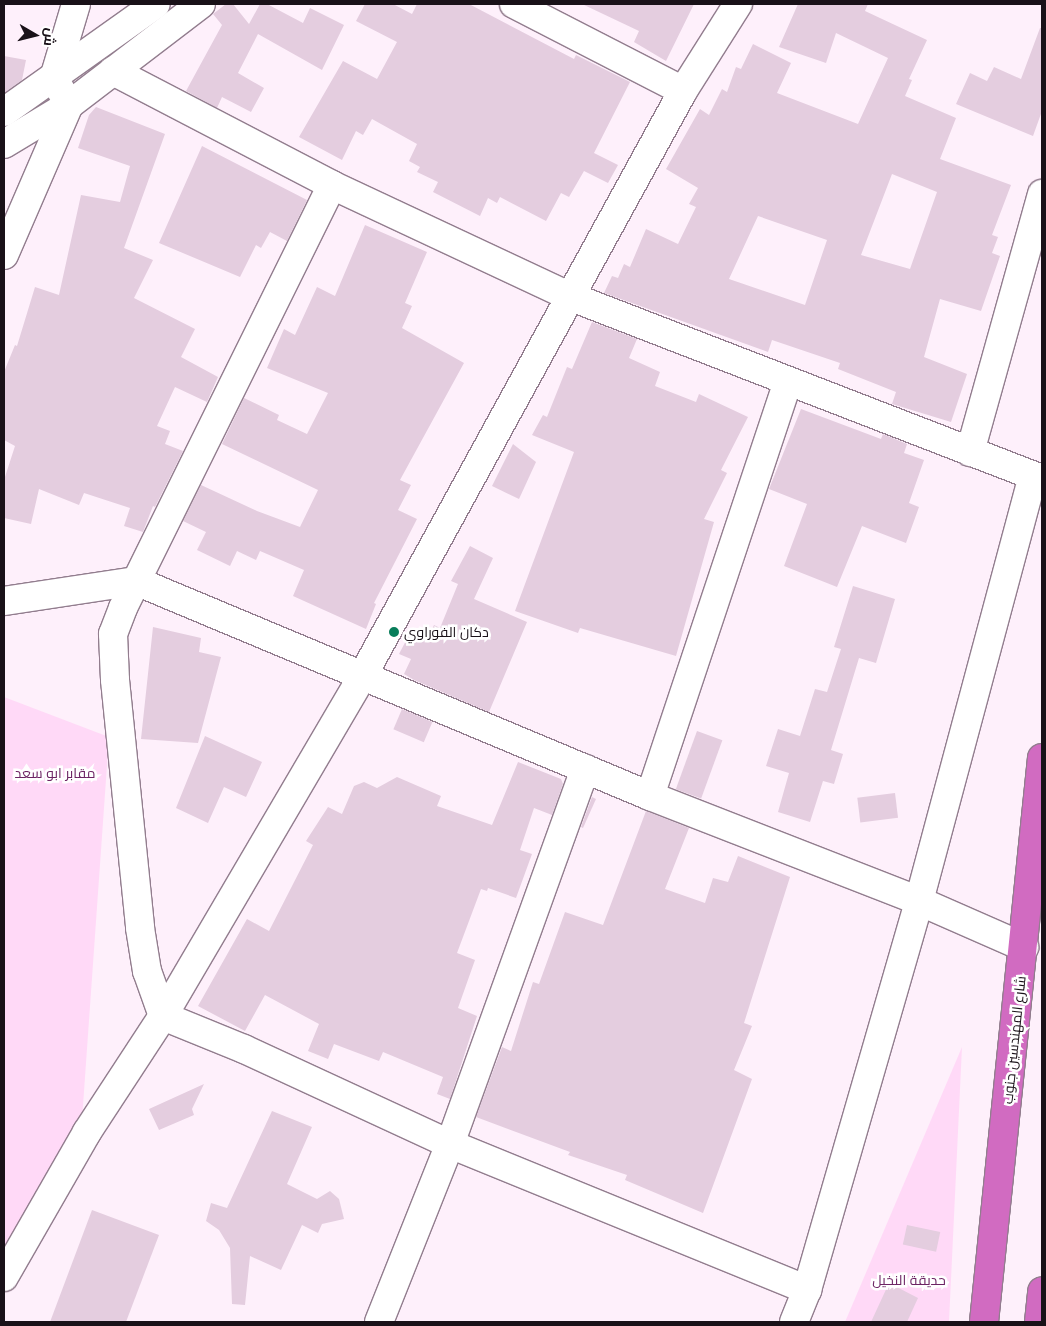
<!DOCTYPE html>
<html>
<head>
<meta charset="utf-8">
<style>
	body { margin:0 }
	#map { position:relative; width:1046px; height:1326px; overflow:hidden; background:#fef0fb; font-family:"Open Sans",Cairo,sans-serif }
	div>[style] { position:absolute }
	[style*='--x'] { left:calc(var(--x)*1px); top:calc(var(--y)*1px); width:calc(var(--w)*1px); rotate:calc(var(--a)*1deg) }
	.green>* { inset:0; background:#ffd9f7 }
	.building>* { inset:0; background:#e4cddf; transform-origin:0 0 }
	.roads { filter:drop-shadow(1px 0 #927d8e) drop-shadow(-1px 0 #927d8e) drop-shadow(0 1px #927d8e) drop-shadow(0 -1px #927d8e) }
	.street>* { height:28px; margin:-14px; padding:0 14px; transform-origin:14px; border-radius:14px; background:#fff }
	.highway>* { height:28px; margin:-14px; padding:0 14px; transform-origin:14px; border-radius:14px; background:#d16bc1 }
	.dots>* { width:14px; height:14px; translate:-50% -50%; box-sizing:border-box; border:2px solid #fff; border-radius:50% }
	span { translate:-50% -50%; white-space:nowrap; text-align:center; line-height:1.15; -webkit-text-stroke:5px #fff; paint-order:stroke }
	.poi-label { font-size:14px; color:#191118 }
	.left { translate:0 -50%; text-align:left }
	.park-label { font-size:14px; color:#6d2464 }
	.street-label { font-size:14px; color:#191118 }
	.frame { position:absolute; inset:0; border:5px solid #191118; pointer-events:none }
	.north { position:absolute; left:10px; top:10px; width:50px; height:50px; -webkit-text-stroke:4px #fff; paint-order:stroke; rotate:98deg; font-size:14px; font-weight:700; line-height:20px; text-align:center; color:#191118 }
	.north::after { content:''; display:block; margin:auto; width:18px; height:22px; background:#191118; clip-path:polygon(50% 0,100% 100%,50% 72%,0 100%) }
</style>
</head>
<body>
<div id="map">
	<div class="green">
		<i style="clip-path:polygon(4px 697px,109px 737px,80px 1148px,4px 1262px)"></i>
		<i style="clip-path:polygon(962px 1047px,949px 1322px,845px 1322px)"></i>
	</div>
	<div class="building">
		<i style="clip-path:polygon(226px 4px,233px 4px,249px 24px,260px 4px,267px 4px,303px 23px,310px 8px,344px 25px,322px 70px,258px 34px,238px 73px,264px 88px,251px 112px,222px 97px,217px 108px,186px 91px,222px 25px,213px 14px)"></i>
		<i style="clip-path:polygon(365px 4px,393px 4px,412px 14px,417px 4px,469px 4px,574px 59px,576px 55px,630px 82px,594px 153px,618px 165px,608px 183px,584px 171px,569px 197px,561px 193px,546px 221px,500px 197px,497px 203px,488px 198px,480px 216px,433px 192px,438px 182px,417px 172px,420px 167px,409px 161px,417px 144px,372px 119px,363px 135px,356px 131px,342px 160px,299px 137px,343px 61px,377px 79px,397px 42px,356px 21px)"></i>
		<i style="clip-path:polygon(582px 4px,694px 4px,666px 61px,634px 42px,639px 31px)"></i>
		<i style="clip-path:polygon(evenodd,798px 4px,868px 4px,865px 11px,927px 40px,909px 79px,912px 80px,905px 96px,956px 118px,940px 159px,1011px 185px,992px 235px,998px 237px,992px 253px,1000px 256px,981px 311px,940px 299px,924px 357px,967px 374px,951px 422px,892px 404px,896px 392px,838px 369px,840px 363px,772px 340px,768px 352px,604px 293px,612px 276px,618px 278px,624px 264px,630px 267px,646px 229px,678px 244px,696px 207px,689px 204px,698px 188px,666px 169px,700px 109px,709px 115px,722px 89px,727px 92px,736px 67px,741px 69px,753px 44px,791px 63px,777px 93px,858px 124px,888px 58px,836px 33px,826px 63px,779px 47px,798px 4px,892px 174px,937px 192px,910px 269px,861px 255px,892px 174px,798px 4px,758px 216px,827px 240px,805px 305px,729px 279px,758px 216px)"></i>
		<i style="clip-path:polygon(1040px 28px,1042px 28px,1042px 111px,1033px 136px,956px 104px,970px 73px,987px 81px,994px 67px,1021px 79px)"></i>
		<i style="clip-path:polygon(4px 56px,26px 60px,22px 80px,4px 93px)"></i>
		<i style="clip-path:polygon(96px 107px,165px 134px,124px 248px,153px 260px,134px 298px,195px 329px,181px 357px,218px 377px,207px 402px,175px 387px,157px 426px,170px 431px,165px 444px,183px 451px,155px 507px,153px 506px,143px 532px,124px 526px,130px 508px,84px 493px,79px 505px,39px 489px,31px 524px,4px 518px,4px 480px,15px 446px,4px 440px,4px 372px,15px 345px,17px 346px,35px 287px,59px 295px,81px 195px,120px 202px,130px 166px,78px 148px,89px 115px)"></i>
		<i style="clip-path:polygon(202px 146px,307px 200px,287px 241px,270px 232px,261px 248px,256px 245px,240px 277px,159px 243px)"></i>
		<i style="clip-path:polygon(365px 225px,427px 252px,405px 303px,412px 306px,402px 328px,464px 363px,400px 480px,411px 485px,398px 510px,417px 519px,374px 603px,376px 604px,366px 629px,293px 596px,304px 570px,260px 551px,256px 560px,237px 551px,230px 566px,197px 550px,206px 532px,183px 521px,201px 485px,257px 511px,300px 527px,318px 490px,222px 444px,244px 398px,279px 415px,277px 420px,307px 434px,328px 393px,267px 368px,284px 329px,295px 335px,317px 287px,335px 296px)"></i>
		<i style="clip-path:polygon(592px 322px,637px 339px,629px 358px,660px 372px,655px 386px,696px 402px,699px 394px,748px 417px,721px 470px,727px 473px,704px 519px,714px 522px,676px 656px,580px 628px,578px 633px,515px 611px,574px 452px,532px 435px,543px 415px,547px 417px,567px 367px,572px 369px)"></i>
		<i style="clip-path:polygon(801px 409px,881px 439px,883px 434px,907px 444px,904px 453px,924px 460px,909px 503px,919px 507px,906px 543px,862px 526px,837px 587px,784px 566px,807px 504px,769px 489px)"></i>
		<i style="clip-path:polygon(513px 444px,536px 462px,519px 499px,492px 486px)"></i>
		<i style="clip-path:polygon(470px 546px,493px 558px,474px 599px,527px 622px,489px 712px,414px 680px,404px 674px,411px 659px,399px 654px,410px 633px,427px 640px,434px 625px,440px 628px,458px 584px,451px 581px)"></i>
		<i style="clip-path:polygon(853px 586px,895px 599px,876px 663px,859px 658px,831px 750px,843px 754px,834px 784px,823px 781px,810px 822px,778px 812px,789px 773px,766px 766px,778px 729px,800px 736px,815px 689px,827px 692px,841px 649px,834px 647px)"></i>
		<i style="clip-path:polygon(153px 627px,201px 638px,199px 652px,221px 657px,198px 743px,141px 739px)"></i>
		<i style="left:402px;top:709px;width:33px;height:22px;rotate:23deg"></i>
		<i style="left:697px;top:731px;width:27px;height:62px;rotate:20deg"></i>
		<i style="clip-path:polygon(205px 736px,262px 762px,246px 797px,224px 787px,208px 823px,176px 808px)"></i>
		<i style="clip-path:polygon(518px 762px,561px 779px,563px 784px,552px 815px,534px 808px,520px 850px,532px 854px,516px 898px,488px 888px,487px 891px,481px 889px,457px 953px,475px 960px,458px 1008px,477px 1016px,450px 1099px,437px 1094px,443px 1077px,383px 1052px,379px 1061px,334px 1044px,328px 1059px,308px 1051px,319px 1024px,265px 995px,245px 1031px,198px 1006px,247px 919px,269px 931px,313px 845px,306px 841px,328px 807px,342px 814px,354px 786px,364px 782px,377px 788px,397px 777px,441px 796px,437px 806px,492px 825px)"></i>
		<i style="left:895px;top:793px;width:25px;height:38px;rotate:83deg"></i>
		<i style="clip-path:polygon(592px 797px,596px 799px,583px 828px,581px 827px)"></i>
		<i style="clip-path:polygon(646px 811px,689px 828px,665px 889px,705px 903px,713px 878px,728px 882px,738px 856px,790px 877px,744px 1023px,752px 1026px,734px 1070px,752px 1079px,703px 1213px,625px 1180px,627px 1175px,568px 1155px,570px 1152px,476px 1117px,502px 1047px,511px 1051px,533px 982px,539px 984px,565px 912px,603px 925px)"></i>
		<i style="clip-path:polygon(204px 1084px,192px 1109px,194px 1115px,159px 1130px,149px 1109px)"></i>
		<i style="clip-path:polygon(272px 1111px,312px 1127px,287px 1184px,317px 1199px,330px 1191px,339px 1199px,344px 1219px,322px 1224px,318px 1233px,302px 1225px,281px 1270px,250px 1256px,245px 1305px,232px 1304px,230px 1248px,219px 1230px,206px 1221px,211px 1203px,227px 1208px)"></i>
		<i style="clip-path:polygon(92px 1210px,159px 1235px,126px 1322px,50px 1322px)"></i>
		<i style="left:907px;top:1225px;width:34px;height:20px;rotate:12deg"></i>
		<i style="clip-path:polygon(889px 1283px,918px 1298px,907px 1322px,871px 1322px)"></i>
	</div>
	<div class="roads">
		<div class="street">
			<i style="--x:514;--y:4;--w:190;--a:27.2"></i>
			<i style="--x:113;--y:71;--w:247;--a:27.5"></i>
			<i style="--x:332;--y:185;--w:262;--a:25.1"></i>
			<i style="--x:569;--y:296;--w:507;--a:21.15"></i>
			<i style="--x:4;--y:112;--w:186;--a:-35.4"></i>
			<i style="--x:4;--y:144;--w:76;--a:-31"></i>
			<i style="--x:69;--y:105;--w:166;--a:-37.4"></i>
			<i style="--x:332;--y:185;--w:472;--a:116.3"></i>
			<i style="--x:123;--y:608;--w:28;--a:111"></i>
			<i style="--x:113;--y:634;--w:46;--a:87.5"></i>
			<i style="--x:115;--y:680;--w:249;--a:84.2"></i>
			<i style="--x:140;--y:928;--w:44;--a:80.8"></i>
			<i style="--x:147;--y:971;--w:48;--a:70.4"></i>
			<i style="--x:163;--y:1016;--w:87;--a:22.2"></i>
			<i style="--x:244;--y:1049;--w:227;--a:24.8"></i>
			<i style="--x:450;--y:1144;--w:386;--a:22.2"></i>
			<i style="--x:4;--y:255;--w:163;--a:-66.6"></i>
			<i style="--x:69;--y:105;--w:31;--a:-119"></i>
			<i style="--x:54;--y:78;--w:77;--a:-73.4"></i>
			<i style="--x:970;--y:452;--w:268;--a:-74.4"></i>
			<i style="--x:4;--y:601;--w:134;--a:-8.6"></i>
			<i style="--x:136;--y:581;--w:557;--a:22.7"></i>
			<i style="--x:650;--y:796;--w:289;--a:21.3"></i>
			<i style="--x:919;--y:901;--w:115;--a:23.7"></i>
			<i style="--x:650;--y:796;--w:437;--a:-71.6"></i>
			<i style="--x:4;--y:1277;--w:167;--a:-60.2"></i>
			<i style="--x:87;--y:1132;--w:139;--a:-56.8"></i>
			<i style="--x:163;--y:1016;--w:395;--a:-59.6"></i>
			<i style="--x:363;--y:675;--w:666;--a:-61.28"></i>
			<i style="--x:683;--y:91;--w:103;--a:-57.7"></i>
			<i style="--x:379;--y:1322;--w:192;--a:-68.3"></i>
			<i style="--x:450;--y:1144;--w:399;--a:-70.2"></i>
			<i style="--x:794;--y:1322;--w:35;--a:-68"></i>
			<i style="--x:807;--y:1290;--w:405;--a:-73.9"></i>
			<i style="--x:919;--y:901;--w:438;--a:-75"></i>
		</div>
		<div class="highway">
			<i style="--x:984;--y:1322;--w:567;--a:-84.13"></i>
			<i style="--x:1039;--y:1322;--w:31;--a:-84"></i>
		</div>
	</div>
	<div class="dots">
		<i style="left:394px;top:632px;background:#087d5a"></i>
	</div>
	<div class="poi-label">
		<span class="left" style="left:404px;top:632px">دكان الفوراوي</span>
	</div>
	<div class="park-label">
		<span style="left:55px;top:773px">مقابر ابو سعد</span>
		<span style="left:909px;top:1280px">حديقة النخيل</span>
	</div>
	<div class="street-label">
		<span style="left:1014px;top:1040px;rotate:-84deg">شارع المهندسين جنوب</span>
	</div>
	<div class="frame"></div>
	<div class="north">ش</div>
</div>
</body>
</html>
